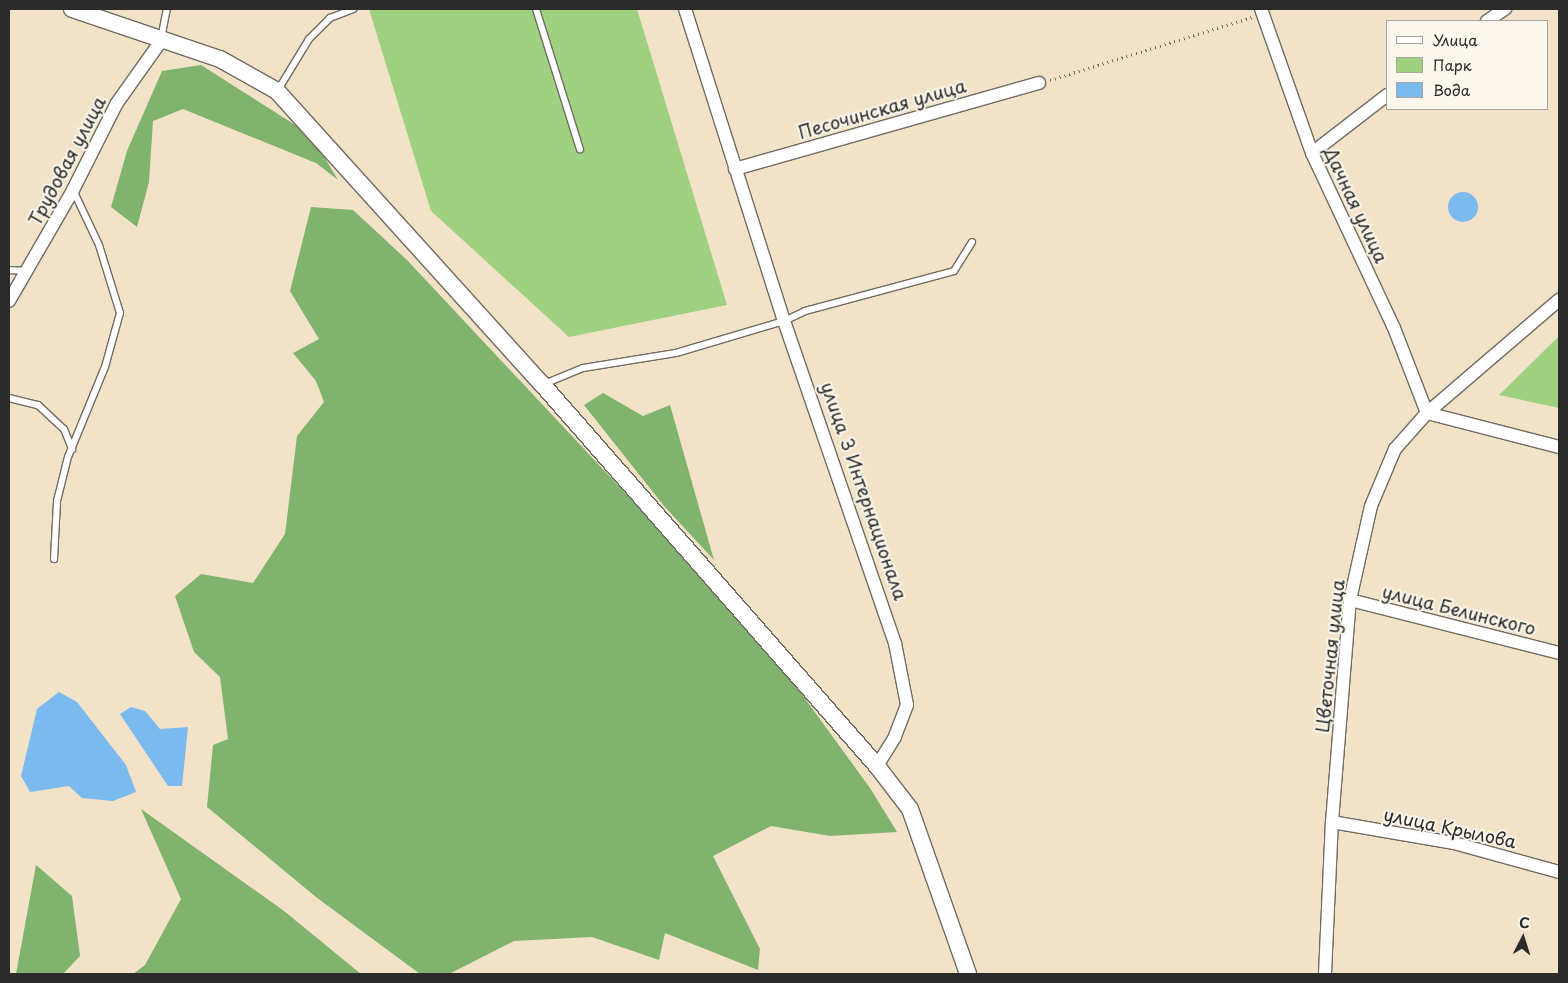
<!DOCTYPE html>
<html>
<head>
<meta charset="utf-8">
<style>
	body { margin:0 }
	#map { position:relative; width:1568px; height:983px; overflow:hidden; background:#f2e3c8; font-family:"Playpen Sans",sans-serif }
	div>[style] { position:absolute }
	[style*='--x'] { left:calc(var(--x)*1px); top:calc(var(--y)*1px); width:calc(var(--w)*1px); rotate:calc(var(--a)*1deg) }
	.green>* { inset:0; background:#9fd180 }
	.forest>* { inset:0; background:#7fb36e }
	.water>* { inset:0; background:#7bbaef }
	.round { border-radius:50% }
	.path>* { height:2.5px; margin-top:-1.25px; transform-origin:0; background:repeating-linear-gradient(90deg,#716b62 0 1px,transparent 0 5px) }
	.roads { filter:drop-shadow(1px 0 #716b62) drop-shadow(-1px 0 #716b62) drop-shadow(0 1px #716b62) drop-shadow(0 -1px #716b62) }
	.service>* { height:6px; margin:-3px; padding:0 3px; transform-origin:3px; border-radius:3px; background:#fff }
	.minor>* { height:12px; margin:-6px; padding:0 6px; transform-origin:6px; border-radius:6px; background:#fff }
	.tertiary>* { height:16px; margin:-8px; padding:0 8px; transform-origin:8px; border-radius:8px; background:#fff }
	span { translate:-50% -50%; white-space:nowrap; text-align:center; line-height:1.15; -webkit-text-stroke:4px #fbf7ec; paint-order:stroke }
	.street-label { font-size:18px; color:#2b2b2b }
	.frame { position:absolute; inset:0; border:10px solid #2b2b2b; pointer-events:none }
	.legend { position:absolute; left:1386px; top:20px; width:162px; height:90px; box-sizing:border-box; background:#fbf7ec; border:1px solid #a8a59f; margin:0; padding:6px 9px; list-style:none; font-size:15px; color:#2b2b2b }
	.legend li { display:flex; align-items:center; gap:10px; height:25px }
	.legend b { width:25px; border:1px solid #a8a59f }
	.north { position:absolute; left:1498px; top:913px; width:50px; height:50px; -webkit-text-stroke:4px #fbf7ec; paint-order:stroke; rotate:5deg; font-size:14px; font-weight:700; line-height:20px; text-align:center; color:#2b2b2b }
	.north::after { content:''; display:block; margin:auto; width:18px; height:22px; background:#2b2b2b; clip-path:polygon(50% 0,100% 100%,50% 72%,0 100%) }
</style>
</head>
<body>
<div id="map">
	<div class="green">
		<i style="clip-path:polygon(369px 9px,637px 9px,727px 305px,569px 337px,431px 211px)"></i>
		<i style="clip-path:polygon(1559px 336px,1559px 408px,1499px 395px)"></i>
	</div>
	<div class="forest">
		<i style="clip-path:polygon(201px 65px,311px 135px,338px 180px,316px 163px,183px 109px,153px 121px,149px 182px,137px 227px,111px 207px,127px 151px,162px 71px)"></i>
		<i style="clip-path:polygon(311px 207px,353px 210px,407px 260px,761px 638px,870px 788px,897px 832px,830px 836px,771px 826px,713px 856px,760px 949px,758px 970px,665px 933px,659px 960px,592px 937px,514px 941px,449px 974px,420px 974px,316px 897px,207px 807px,213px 745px,228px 739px,220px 677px,194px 652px,175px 596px,201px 574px,253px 583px,285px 534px,297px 436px,324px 402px,316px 381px,293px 353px,319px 339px,290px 291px)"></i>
		<i style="clip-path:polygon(603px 393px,643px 416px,670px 405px,714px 560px,664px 506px,584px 405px)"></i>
		<i style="clip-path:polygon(141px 809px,284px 911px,361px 974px,133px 974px,145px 965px,181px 899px)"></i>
		<i style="clip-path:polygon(36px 865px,72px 896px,80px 956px,63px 974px,16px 974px)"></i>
	</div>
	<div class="water">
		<i class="round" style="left:1448px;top:192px;width:30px;height:30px"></i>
		<i style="clip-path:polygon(59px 692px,77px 702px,126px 765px,136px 792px,113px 801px,82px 798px,69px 786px,30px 792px,21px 776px,37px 709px)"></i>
		<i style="clip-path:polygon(131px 707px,145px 711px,160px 729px,188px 727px,182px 786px,168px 786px,120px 714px)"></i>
	</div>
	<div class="path">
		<i style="--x:1050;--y:80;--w:212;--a:-17.3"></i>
	</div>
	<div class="roads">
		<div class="service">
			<i style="--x:536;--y:9;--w:147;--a:72.6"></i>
			<i style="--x:161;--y:39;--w:31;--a:-79"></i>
			<i style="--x:278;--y:90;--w:60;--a:-58.7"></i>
			<i style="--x:309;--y:39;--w:30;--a:-45"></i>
			<i style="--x:330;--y:18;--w:25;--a:-21"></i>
			<i style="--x:9;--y:270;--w:17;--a:3"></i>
			<i style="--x:544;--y:384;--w:42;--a:-22.3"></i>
			<i style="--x:583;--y:368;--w:94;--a:-9.2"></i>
			<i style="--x:676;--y:353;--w:113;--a:-16.5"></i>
			<i style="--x:784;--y:321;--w:23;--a:-25"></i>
			<i style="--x:805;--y:311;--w:154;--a:-15"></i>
			<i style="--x:954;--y:271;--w:34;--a:-58"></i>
			<i style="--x:9;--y:398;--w:30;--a:14"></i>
			<i style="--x:38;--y:405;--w:35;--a:43"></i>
			<i style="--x:64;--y:429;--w:22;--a:68"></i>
			<i style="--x:54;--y:559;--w:58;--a:-87"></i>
			<i style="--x:57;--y:501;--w:45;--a:-76"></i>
			<i style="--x:68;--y:457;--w:97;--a:-67.7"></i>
			<i style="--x:105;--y:367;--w:56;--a:-74.5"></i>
			<i style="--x:120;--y:313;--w:71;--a:-107.2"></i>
			<i style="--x:99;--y:245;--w:61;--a:-115.3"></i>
		</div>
		<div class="minor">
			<i style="--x:685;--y:9;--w:327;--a:72.4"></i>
			<i style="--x:784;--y:321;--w:341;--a:71"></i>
			<i style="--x:895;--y:643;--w:63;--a:79"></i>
			<i style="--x:907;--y:705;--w:34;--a:111"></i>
			<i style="--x:895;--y:737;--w:34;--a:122"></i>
			<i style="--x:1261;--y:9;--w:153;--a:70.5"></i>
			<i style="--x:1312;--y:153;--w:193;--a:64.9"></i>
			<i style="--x:1394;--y:328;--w:91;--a:68.8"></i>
			<i style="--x:1427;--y:413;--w:136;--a:14.4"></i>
			<i style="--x:1487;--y:21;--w:22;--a:-34"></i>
			<i style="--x:1312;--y:153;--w:95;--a:-37.7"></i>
			<i style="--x:735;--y:169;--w:316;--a:-15.8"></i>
			<i style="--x:9;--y:301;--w:128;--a:-60"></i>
			<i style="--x:73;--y:190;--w:97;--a:-63.2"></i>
			<i style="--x:117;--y:103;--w:76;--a:-54.6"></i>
			<i style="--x:1350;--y:600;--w:216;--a:14.2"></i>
			<i style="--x:1332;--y:822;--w:124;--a:9.8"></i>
			<i style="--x:1454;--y:843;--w:109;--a:15.4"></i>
			<i style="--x:1325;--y:974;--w:152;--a:-87.4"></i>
			<i style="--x:1332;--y:822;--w:223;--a:-85.4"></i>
			<i style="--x:1350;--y:600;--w:96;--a:-77.4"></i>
			<i style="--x:1371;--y:506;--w:62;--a:-67.2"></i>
			<i style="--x:1395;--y:449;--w:48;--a:-48.4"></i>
			<i style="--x:1427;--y:413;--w:174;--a:-40.6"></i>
		</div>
		<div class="tertiary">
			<i style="--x:72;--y:9;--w:156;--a:18.7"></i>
			<i style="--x:220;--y:59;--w:65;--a:29.3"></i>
			<i style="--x:277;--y:91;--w:395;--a:47.9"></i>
			<i style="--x:542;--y:384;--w:508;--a:48.75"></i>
			<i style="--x:877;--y:766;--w:54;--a:52.5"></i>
			<i style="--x:910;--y:809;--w:175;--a:70.6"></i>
		</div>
	</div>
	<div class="street-label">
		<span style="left:882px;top:109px;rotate:-16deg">Песочинская улица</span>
		<span style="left:67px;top:161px;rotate:-62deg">Трудовая улица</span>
		<span style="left:1356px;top:205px;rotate:65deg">Дачная улица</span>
		<span style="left:864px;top:491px;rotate:71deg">улица 3 Интернационала</span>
		<span style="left:1459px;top:610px;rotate:14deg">улица Белинского</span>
		<span style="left:1330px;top:656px;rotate:-84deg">Цветочная улица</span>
		<span style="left:1450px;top:828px;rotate:12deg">улица Крылова</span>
	</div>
	<div class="frame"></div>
	<ul class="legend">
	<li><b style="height:6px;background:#fff"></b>Улица</li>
	<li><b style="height:14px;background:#9fd180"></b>Парк</li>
	<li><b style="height:14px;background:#7bbaef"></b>Вода</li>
	</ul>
	<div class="north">С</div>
</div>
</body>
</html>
